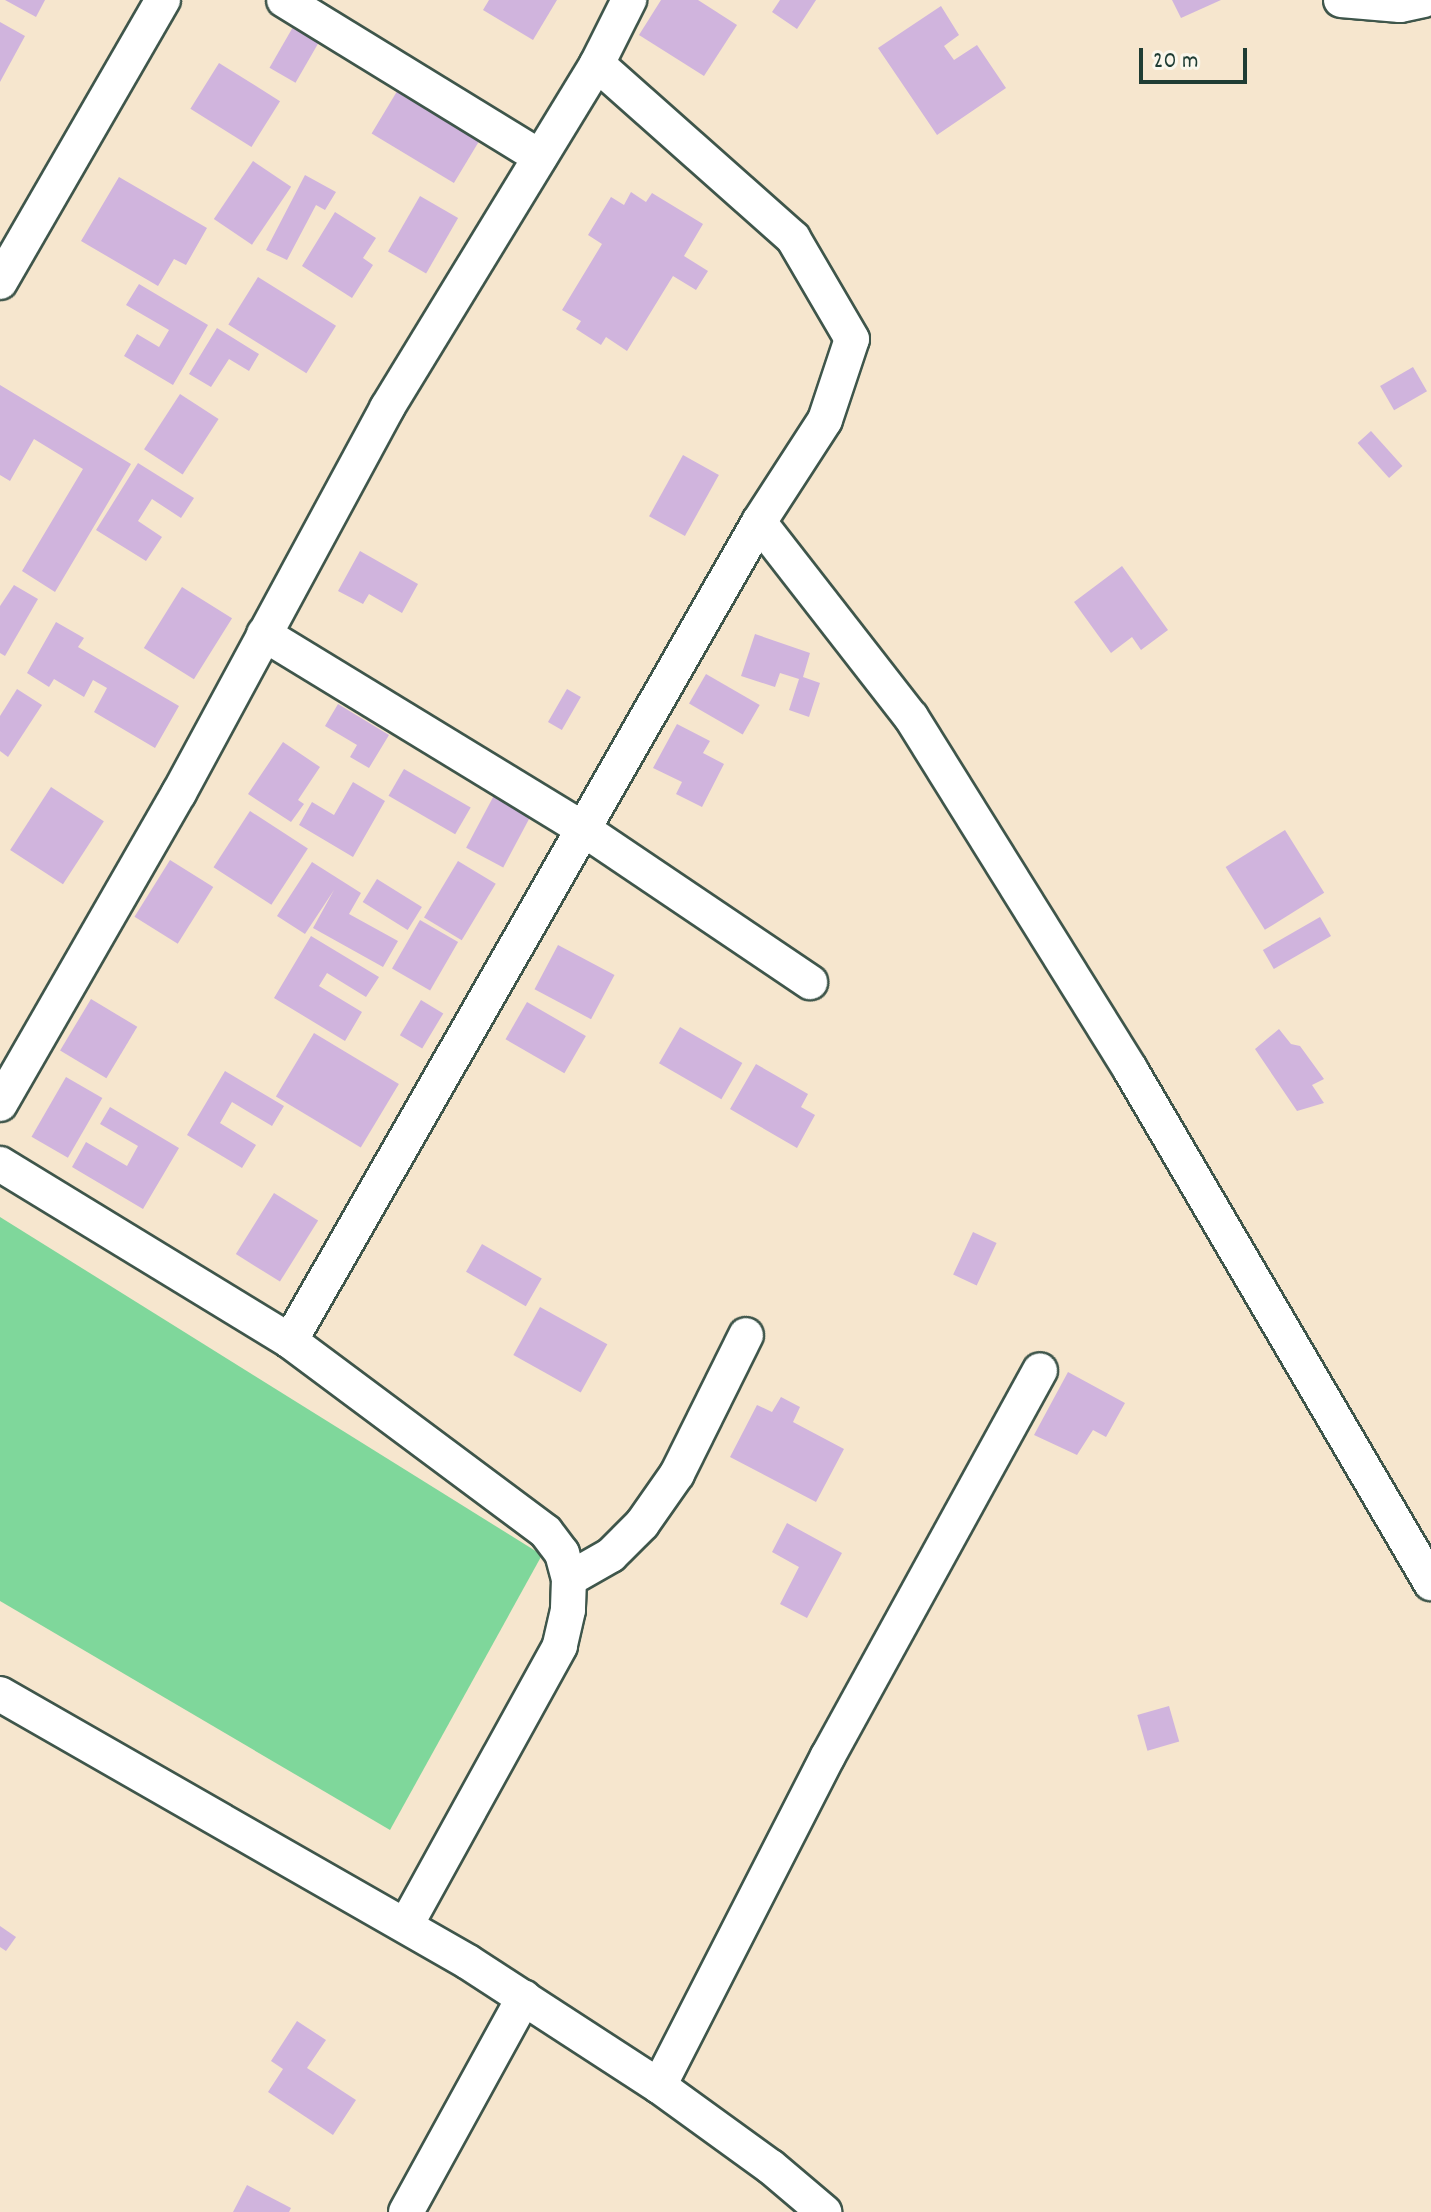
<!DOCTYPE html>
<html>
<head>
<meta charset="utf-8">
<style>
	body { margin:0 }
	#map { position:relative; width:1431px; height:2212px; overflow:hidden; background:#f6e6ce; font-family:Dekko,sans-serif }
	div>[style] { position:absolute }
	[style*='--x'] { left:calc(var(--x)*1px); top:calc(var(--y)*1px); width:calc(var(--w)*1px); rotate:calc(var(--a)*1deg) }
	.green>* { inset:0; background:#7fd79b }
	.building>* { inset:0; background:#d0b4dd; transform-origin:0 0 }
	.roads { filter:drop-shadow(2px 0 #3f564b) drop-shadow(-2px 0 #3f564b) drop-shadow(0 2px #3f564b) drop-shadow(0 -2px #3f564b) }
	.street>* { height:34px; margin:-17px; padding:0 17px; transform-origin:17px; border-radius:17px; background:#fff }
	span { translate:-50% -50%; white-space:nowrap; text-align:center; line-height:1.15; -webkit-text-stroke:6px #fbf7ec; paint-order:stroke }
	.scale { position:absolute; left:1139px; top:48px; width:108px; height:36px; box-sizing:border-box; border:4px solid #1f3d34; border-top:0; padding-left:10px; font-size:24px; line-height:28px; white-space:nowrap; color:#1f3d34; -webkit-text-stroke:6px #fbf7ec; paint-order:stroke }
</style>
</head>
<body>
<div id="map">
	<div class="green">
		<i style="clip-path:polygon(0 1217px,542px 1555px,390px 1830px,0 1601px)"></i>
	</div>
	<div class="building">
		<i style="clip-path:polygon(5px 0,45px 0,36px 17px)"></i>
		<i style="clip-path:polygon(489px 0,557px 0,533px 40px,483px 10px)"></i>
		<i style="clip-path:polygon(661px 0,698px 0,737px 25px,704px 76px,639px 35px)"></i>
		<i style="clip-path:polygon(780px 0,816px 0,797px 29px,772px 12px)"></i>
		<i style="clip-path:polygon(1172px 0,1221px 0,1181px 18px)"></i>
		<i style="clip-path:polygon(941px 6px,959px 35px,944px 46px,954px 60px,977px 45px,1006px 88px,937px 135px,878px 48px)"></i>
		<i style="clip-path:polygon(0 22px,25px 36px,0 82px)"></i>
		<i style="left:293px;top:27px;width:30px;height:47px;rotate:30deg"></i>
		<i style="left:219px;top:63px;width:72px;height:54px;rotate:32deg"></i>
		<i style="left:402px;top:83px;width:96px;height:59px;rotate:31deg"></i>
		<i style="left:253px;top:161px;width:46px;height:70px;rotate:34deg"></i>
		<i style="clip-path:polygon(305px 175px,336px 192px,325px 210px,316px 205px,287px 260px,266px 250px)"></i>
		<i style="clip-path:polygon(119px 177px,207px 228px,186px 265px,174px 259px,158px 286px,81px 241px)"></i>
		<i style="clip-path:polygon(631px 192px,646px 202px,652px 193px,703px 224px,684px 256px,708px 271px,696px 290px,673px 276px,627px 351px,606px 337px,601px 345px,576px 329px,581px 321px,562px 310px,602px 244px,588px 235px,611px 197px,624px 205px)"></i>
		<i style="left:420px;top:196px;width:44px;height:64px;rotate:30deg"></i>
		<i style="clip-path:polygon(335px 212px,376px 238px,363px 258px,373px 265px,352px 298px,302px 266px)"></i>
		<i style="left:258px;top:277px;width:92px;height:56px;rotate:32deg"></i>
		<i style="clip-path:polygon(139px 284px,208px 325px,173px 385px,124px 356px,137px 334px,159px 347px,169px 330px,126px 305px)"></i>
		<i style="clip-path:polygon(217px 328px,259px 354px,249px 371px,229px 359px,211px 387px,189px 374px)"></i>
		<i style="left:1413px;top:367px;width:28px;height:38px;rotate:60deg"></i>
		<i style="clip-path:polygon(0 385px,131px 464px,55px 592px,22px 571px,83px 469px,34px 439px,10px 481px,0 475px)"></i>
		<i style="left:180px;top:394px;width:46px;height:66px;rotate:33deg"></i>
		<i style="left:1371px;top:431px;width:47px;height:18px;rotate:48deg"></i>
		<i style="left:683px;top:455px;width:41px;height:70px;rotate:29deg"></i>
		<i style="clip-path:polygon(138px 463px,194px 498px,181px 518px,152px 499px,138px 521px,162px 537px,146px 561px,96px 530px)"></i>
		<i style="clip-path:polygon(360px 551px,418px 584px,402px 613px,369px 594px,363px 604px,338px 591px)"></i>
		<i style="clip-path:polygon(1122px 566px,1168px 630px,1141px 650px,1132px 637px,1111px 653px,1074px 602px)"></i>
		<i style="clip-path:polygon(14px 585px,38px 599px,5px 656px,0 653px,0 606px)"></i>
		<i style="left:182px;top:587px;width:59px;height:72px;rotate:32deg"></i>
		<i style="clip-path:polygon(56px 622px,84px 638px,78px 647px,179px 706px,155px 748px,94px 712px,107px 688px,93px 680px,84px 697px,54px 679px,49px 687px,27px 673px)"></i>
		<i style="clip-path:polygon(755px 634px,810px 653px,803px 677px,820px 683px,809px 717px,789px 710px,799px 679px,780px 673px,775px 687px,741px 676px)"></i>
		<i style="left:706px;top:674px;width:62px;height:34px;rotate:30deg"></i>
		<i style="clip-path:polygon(17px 689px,42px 705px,8px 757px,0 751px,0 716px)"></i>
		<i style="left:567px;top:689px;width:16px;height:38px;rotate:30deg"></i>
		<i style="clip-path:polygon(338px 704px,389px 735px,369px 768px,350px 757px,357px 745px,325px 726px)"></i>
		<i style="clip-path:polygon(677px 724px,710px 741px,703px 753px,724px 764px,702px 807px,676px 794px,682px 782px,653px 768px)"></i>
		<i style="clip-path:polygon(283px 742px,320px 767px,298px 800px,304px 804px,291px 822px,248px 794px)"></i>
		<i style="left:404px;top:769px;width:77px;height:31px;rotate:30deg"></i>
		<i style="clip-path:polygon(353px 782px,385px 801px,353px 857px,299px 825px,312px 802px,334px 815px)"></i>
		<i style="left:499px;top:786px;width:42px;height:70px;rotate:28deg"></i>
		<i style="left:51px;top:787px;width:63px;height:75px;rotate:33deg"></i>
		<i style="left:250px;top:811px;width:69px;height:67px;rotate:33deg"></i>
		<i style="left:1285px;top:830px;width:74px;height:70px;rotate:58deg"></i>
		<i style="left:170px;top:860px;width:51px;height:67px;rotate:32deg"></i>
		<i style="left:458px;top:861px;width:44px;height:66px;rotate:31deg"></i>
		<i style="clip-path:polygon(312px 862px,361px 893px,349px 914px,398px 941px,383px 967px,313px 928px,334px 890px,305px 934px,277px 916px)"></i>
		<i style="left:377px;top:879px;width:53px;height:27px;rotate:32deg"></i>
		<i style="left:1320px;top:917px;width:22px;height:66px;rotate:60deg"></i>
		<i style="left:420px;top:920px;width:44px;height:56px;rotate:30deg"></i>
		<i style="clip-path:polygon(311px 936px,379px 977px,366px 997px,327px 973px,319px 986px,362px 1012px,345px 1041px,274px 998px)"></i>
		<i style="left:558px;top:945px;width:64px;height:50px;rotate:28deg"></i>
		<i style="left:91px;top:999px;width:54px;height:60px;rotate:31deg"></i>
		<i style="left:421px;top:1000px;width:26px;height:41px;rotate:31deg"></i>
		<i style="left:527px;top:1002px;width:68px;height:43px;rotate:30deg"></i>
		<i style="left:680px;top:1027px;width:72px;height:42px;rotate:30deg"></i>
		<i style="clip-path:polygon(1279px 1029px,1291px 1044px,1300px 1046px,1324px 1079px,1312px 1085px,1324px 1103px,1297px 1111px,1255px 1049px)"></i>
		<i style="left:314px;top:1033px;width:99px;height:74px;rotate:31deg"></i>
		<i style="clip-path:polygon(756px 1064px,808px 1094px,801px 1107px,815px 1115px,797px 1148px,730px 1109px)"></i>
		<i style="clip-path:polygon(225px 1071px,284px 1106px,272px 1126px,232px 1102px,220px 1123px,256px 1145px,242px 1168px,187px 1135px)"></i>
		<i style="left:66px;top:1077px;width:42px;height:69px;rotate:30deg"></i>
		<i style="clip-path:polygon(110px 1107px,179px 1148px,143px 1209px,72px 1167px,86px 1142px,127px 1166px,138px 1146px,100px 1124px)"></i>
		<i style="left:274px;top:1193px;width:52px;height:72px;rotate:32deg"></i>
		<i style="left:973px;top:1232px;width:26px;height:47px;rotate:25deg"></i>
		<i style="left:482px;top:1244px;width:69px;height:32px;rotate:30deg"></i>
		<i style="left:540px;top:1307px;width:77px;height:55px;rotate:29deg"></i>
		<i style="clip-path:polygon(1068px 1372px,1125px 1403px,1106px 1437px,1093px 1430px,1077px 1455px,1034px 1435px)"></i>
		<i style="clip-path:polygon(781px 1397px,800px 1407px,793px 1422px,844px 1449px,816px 1502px,730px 1457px,757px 1405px,772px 1412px)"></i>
		<i style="clip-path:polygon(787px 1523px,842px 1553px,807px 1618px,780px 1604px,799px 1567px,772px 1552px)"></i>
		<i style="left:1169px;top:1706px;width:37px;height:33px;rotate:74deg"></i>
		<i style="clip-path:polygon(0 1926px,16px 1937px,6px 1951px,0 1947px)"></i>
		<i style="clip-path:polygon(297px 2021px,326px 2040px,307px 2068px,356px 2100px,333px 2135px,268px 2092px,283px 2069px,271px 2061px)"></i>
		<i style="clip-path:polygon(247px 2185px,291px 2208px,289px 2212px,233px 2212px)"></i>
	</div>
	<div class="roads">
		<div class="street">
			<i style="--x:284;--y:0;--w:300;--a:31.5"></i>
			<i style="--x:1341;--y:0;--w:59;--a:4.8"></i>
			<i style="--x:1400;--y:5;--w:25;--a:-12"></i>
			<i style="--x:0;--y:282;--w:326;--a:-60"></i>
			<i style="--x:759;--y:522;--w:247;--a:52.1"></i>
			<i style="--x:911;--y:717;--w:415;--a:58.1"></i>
			<i style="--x:1130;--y:1069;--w:596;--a:59.65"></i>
			<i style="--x:264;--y:634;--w:374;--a:31.4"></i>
			<i style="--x:583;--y:829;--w:274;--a:34"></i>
			<i style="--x:0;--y:1104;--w:359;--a:-60.1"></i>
			<i style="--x:179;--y:793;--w:438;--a:-61.6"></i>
			<i style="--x:387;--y:408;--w:403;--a:-58.6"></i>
			<i style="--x:597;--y:64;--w:72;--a:-63.4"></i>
			<i style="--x:0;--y:1164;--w:340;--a:31.4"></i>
			<i style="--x:290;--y:1341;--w:319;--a:36.7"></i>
			<i style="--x:546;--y:1532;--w:26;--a:53"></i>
			<i style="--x:562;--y:1553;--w:27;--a:75"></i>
			<i style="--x:569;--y:1579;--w:31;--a:92"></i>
			<i style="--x:568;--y:1610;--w:37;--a:103"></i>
			<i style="--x:560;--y:1646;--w:319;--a:118.9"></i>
			<i style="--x:290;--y:1341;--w:944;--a:-60.2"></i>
			<i style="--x:759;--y:522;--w:121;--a:-57.1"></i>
			<i style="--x:825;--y:420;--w:85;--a:-71.6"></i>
			<i style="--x:852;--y:339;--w:117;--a:-120.3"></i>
			<i style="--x:793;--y:238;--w:262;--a:-138.4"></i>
			<i style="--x:569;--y:1579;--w:48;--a:-29.7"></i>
			<i style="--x:611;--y:1555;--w:44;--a:-45"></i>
			<i style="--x:642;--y:1524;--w:61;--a:-55"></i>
			<i style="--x:677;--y:1474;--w:155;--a:-63.6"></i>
			<i style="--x:0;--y:1694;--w:539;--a:29.8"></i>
			<i style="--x:468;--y:1962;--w:228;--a:33"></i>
			<i style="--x:659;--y:2086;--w:138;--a:35.9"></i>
			<i style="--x:771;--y:2167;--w:70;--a:40.3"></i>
			<i style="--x:659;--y:2086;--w:371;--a:-62.9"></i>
			<i style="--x:828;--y:1756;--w:440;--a:-61.2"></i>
			<i style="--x:406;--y:2212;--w:245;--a:-61.2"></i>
		</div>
	</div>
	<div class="scale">20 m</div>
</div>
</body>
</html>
